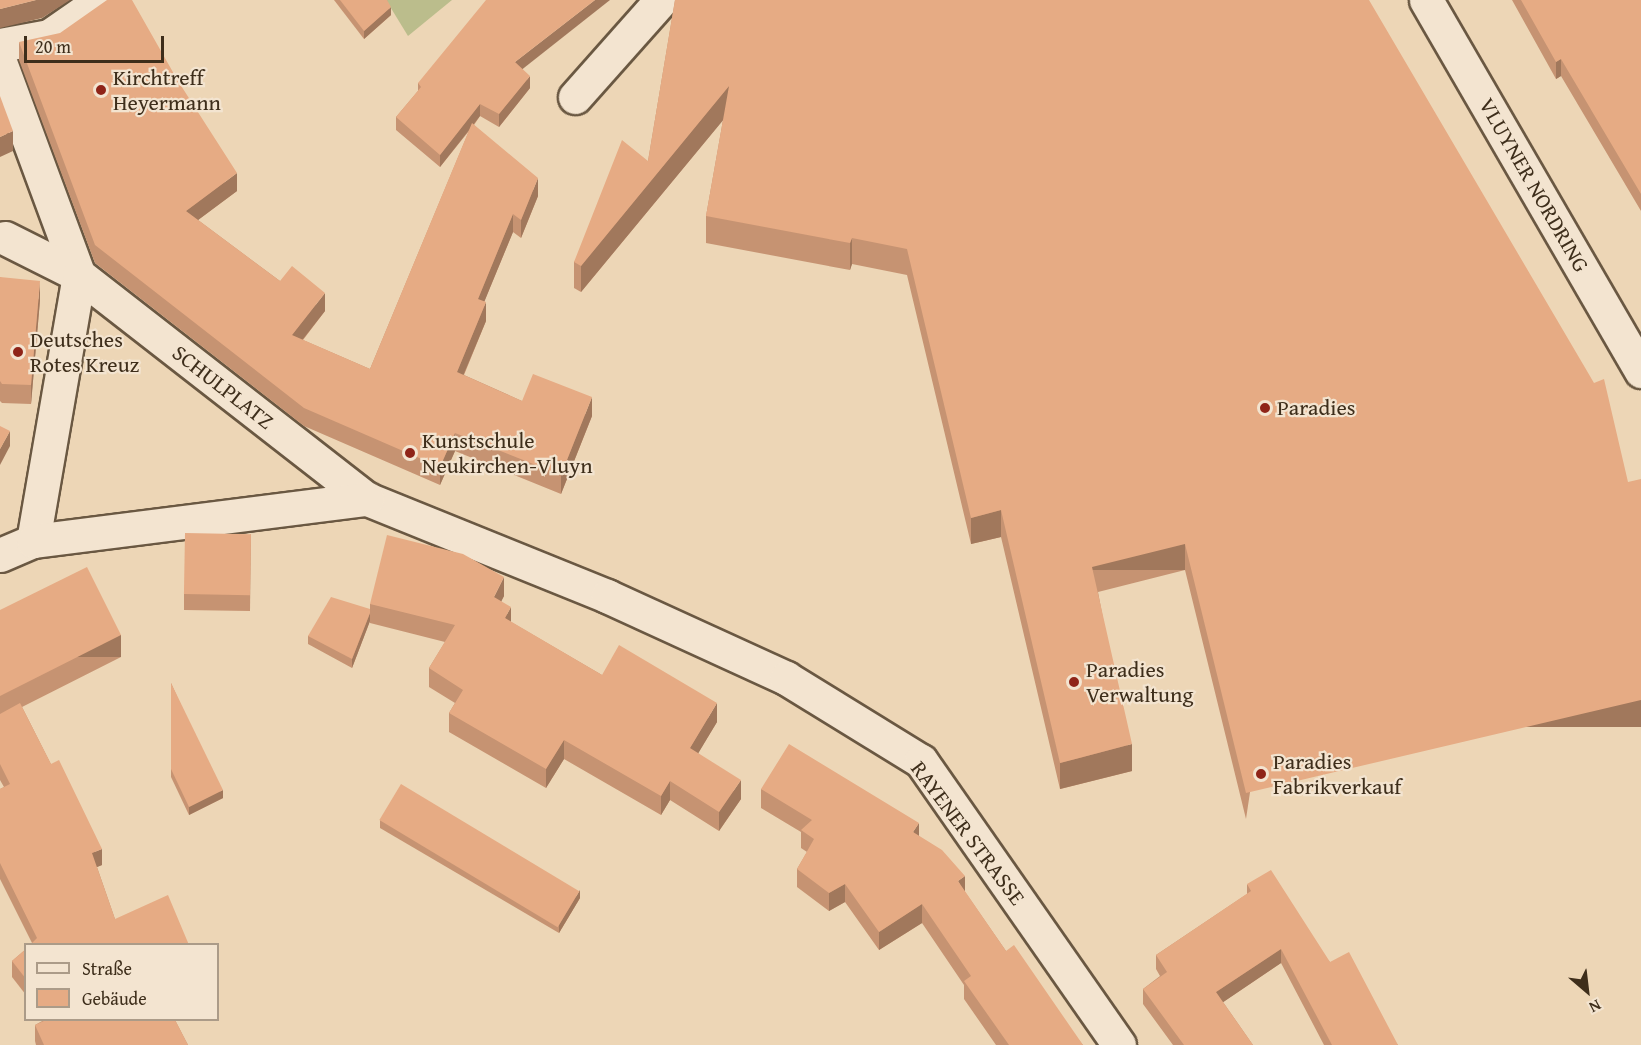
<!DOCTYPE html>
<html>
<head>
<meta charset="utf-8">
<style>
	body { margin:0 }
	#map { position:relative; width:1641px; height:1045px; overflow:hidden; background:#edd6b6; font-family:"Gentium Book Plus",serif }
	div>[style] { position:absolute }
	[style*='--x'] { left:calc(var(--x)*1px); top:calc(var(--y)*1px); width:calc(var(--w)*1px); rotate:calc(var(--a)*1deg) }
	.green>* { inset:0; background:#bbbd8c }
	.roads { filter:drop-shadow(2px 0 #6a5842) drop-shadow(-2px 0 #6a5842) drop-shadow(0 2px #6a5842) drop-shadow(0 -2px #6a5842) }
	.minor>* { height:33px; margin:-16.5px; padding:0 16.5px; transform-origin:16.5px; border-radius:16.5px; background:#f3e4d0 }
	.wall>* { inset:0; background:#c69372 }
	.shaded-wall>* { inset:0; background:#a1785c; transform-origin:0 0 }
	.building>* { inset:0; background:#e6ab84; transform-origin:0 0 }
	.dots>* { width:16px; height:16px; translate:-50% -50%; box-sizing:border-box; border:3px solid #f3e4d0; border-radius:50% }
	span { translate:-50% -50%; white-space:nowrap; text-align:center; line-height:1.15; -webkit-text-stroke:4.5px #f3e4d0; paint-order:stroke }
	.poi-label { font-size:22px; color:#3e2e1b }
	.left { translate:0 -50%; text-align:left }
	.street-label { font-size:22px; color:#3e2e1b }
	.legend { position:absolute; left:24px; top:943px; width:195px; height:78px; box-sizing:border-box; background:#f3e4d0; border:2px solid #ab9b88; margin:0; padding:8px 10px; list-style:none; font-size:18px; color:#3e2e1b }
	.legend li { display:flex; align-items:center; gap:12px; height:30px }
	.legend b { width:30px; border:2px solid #ab9b88 }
	.north { position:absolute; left:1557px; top:961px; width:60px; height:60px; -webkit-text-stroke:4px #f3e4d0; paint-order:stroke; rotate:152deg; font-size:16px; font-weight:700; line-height:24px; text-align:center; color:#3e2e1b }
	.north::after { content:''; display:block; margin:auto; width:21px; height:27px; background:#3e2e1b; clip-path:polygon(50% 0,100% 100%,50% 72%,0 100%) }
	.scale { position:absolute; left:24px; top:36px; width:140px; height:27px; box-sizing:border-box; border:3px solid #3e2e1b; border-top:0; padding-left:8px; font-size:18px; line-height:21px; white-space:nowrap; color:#3e2e1b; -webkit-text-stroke:4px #f3e4d0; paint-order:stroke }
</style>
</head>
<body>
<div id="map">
	<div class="green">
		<i style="clip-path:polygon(386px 0,452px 0,408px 36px)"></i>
	</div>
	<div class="roads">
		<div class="minor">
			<i style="--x:1426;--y:0;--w:429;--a:59.9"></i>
			<i style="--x:0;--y:45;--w:50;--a:-10.4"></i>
			<i style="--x:49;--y:36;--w:63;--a:-34.7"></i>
			<i style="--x:0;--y:62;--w:227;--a:69.7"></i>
			<i style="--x:79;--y:275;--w:270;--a:99.8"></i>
			<i style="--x:575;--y:97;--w:130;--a:-48.4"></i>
			<i style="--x:5;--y:238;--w:83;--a:26.6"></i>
			<i style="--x:79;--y:275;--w:365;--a:37.9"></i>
			<i style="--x:367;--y:499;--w:259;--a:22"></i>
			<i style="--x:607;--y:596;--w:197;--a:24.6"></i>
			<i style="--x:786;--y:678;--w:158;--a:31.6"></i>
			<i style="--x:921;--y:761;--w:346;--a:55.1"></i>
			<i style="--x:0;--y:555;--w:36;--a:-23"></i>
			<i style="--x:33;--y:541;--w:337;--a:-7.2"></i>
		</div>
	</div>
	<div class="wall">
		<i style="clip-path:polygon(334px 0,387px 0,391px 15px,364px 39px)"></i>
		<i style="clip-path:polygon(675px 0,1369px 0,1246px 819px,1185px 570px,1098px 592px,1132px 771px,1060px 789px,1001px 537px,971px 544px,907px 275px,852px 264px,850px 270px,706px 243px,706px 216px,723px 120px,581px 292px,574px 288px,574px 262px,648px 161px)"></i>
		<i style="clip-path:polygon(1512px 0,1641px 0,1641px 211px,1561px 76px,1556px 79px)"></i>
		<i style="clip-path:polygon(19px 42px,237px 191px,198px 220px,280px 281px,325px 311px,303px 340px,370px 369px,469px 131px,440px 167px,396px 130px,396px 117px,418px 91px,418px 83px,522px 69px,530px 88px,499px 127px,480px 116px,474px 125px,538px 196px,521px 238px,513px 232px,484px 302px,486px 321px,464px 375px,522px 401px,592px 416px,561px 494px,455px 451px,440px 485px,304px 426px,95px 263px,19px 60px)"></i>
		<i style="clip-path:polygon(0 277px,40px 300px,31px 404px,2px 403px,0 401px)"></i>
		<i style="clip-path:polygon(251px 534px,250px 611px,184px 610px,184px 594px)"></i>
		<i style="clip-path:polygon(504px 596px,501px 601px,511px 622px,602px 675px,717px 722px,698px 753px,741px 799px,719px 831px,670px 800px,661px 815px,564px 759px,546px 788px,449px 732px,449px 713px,455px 703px,429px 687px,429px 668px,445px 642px,370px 623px,370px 621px,352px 668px,308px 644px,308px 636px,370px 609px,370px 604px)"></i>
		<i style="clip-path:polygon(0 610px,121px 657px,22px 707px,102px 865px,97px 867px,115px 919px,189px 945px,32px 943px,0 879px,0 789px,4px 787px,0 780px)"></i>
		<i style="clip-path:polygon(171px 683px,223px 798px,189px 815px,171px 777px)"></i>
		<i style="clip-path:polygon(761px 789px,919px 836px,965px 892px,1006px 951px,1083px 1045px,996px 1045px,964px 999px,964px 985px,922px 923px,879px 950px,845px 902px,829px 911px,797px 887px,797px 869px,807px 852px,801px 848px,801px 832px,761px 808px)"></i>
		<i style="clip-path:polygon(380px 820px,580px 898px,559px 933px,380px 828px)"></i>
		<i style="clip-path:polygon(1247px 884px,1330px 962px,1398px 1045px,1324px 1045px,1281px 963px,1223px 1002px,1253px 1045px,1173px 1045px,1143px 1004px,1143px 989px,1160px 976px,1156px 969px,1156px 955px,1247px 894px)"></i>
		<i style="clip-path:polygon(26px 949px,26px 995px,12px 977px,12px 961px)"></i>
		<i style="clip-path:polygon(44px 1020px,175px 1020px,188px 1045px,36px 1045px,35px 1041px,35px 1025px)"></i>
	</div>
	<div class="shaded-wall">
		<i style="clip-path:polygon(36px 0,70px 0,42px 18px,0 28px,0 9px)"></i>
		<i style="clip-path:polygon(595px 0,610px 0,515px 75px,515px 62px)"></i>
		<i style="clip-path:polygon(391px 7px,391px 15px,364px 39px,364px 31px)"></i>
		<i style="clip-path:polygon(1561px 59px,1561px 76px,1556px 79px,1556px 62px)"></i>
		<i style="clip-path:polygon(530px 76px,530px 88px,499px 127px,499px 114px)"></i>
		<i style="clip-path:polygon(729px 86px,729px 113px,581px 292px,581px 266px)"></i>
		<i style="clip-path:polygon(480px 104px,480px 116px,440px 167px,440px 155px)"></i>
		<i style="clip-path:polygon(13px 131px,13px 151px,0 157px,0 137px)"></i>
		<i style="clip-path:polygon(237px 173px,237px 191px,186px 229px,186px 211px)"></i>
		<i style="clip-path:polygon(538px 178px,538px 196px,521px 238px,521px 220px)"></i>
		<i style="clip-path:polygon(513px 214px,513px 232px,478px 317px,478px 299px)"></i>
		<i style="clip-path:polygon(852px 238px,852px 264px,850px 270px,850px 243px)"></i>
		<i style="clip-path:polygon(40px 281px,40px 300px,31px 404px,31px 385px)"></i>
		<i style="clip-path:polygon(325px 293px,325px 311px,292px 353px,292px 335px)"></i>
		<i style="clip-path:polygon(486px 302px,486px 321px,457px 390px,457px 372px)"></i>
		<i style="clip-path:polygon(592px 397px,592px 416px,561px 494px,561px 475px)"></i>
		<i style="clip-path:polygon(10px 431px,10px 446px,0 465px,0 449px)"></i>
		<i style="clip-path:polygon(455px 433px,455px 451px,440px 485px,440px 467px)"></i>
		<i style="clip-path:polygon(1001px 510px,1001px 537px,971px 544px,971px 518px)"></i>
		<i style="left:1185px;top:544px;width:26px;height:96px;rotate:90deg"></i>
		<i style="clip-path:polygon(504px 577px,504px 596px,494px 616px,494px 597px)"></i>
		<i style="clip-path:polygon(511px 607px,511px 626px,505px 618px)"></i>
		<i style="clip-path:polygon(370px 613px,370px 621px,352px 668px,352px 659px)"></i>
		<i style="left:121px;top:635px;width:22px;height:136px;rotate:90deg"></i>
		<i style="left:1641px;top:700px;width:27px;height:406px;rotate:90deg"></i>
		<i style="clip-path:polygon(717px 703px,717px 722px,690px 767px,690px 748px)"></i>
		<i style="clip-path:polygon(564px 740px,564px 759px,546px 788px,546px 769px)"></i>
		<i style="clip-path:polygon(1132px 744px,1132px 771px,1060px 789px,1060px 763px)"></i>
		<i style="clip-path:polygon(741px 780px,741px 799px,719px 831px,719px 812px)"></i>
		<i style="clip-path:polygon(670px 781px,670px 800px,661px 815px,661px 796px)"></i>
		<i style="clip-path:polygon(223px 790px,223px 798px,189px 815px,189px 807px)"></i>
		<i style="clip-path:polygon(919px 823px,919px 842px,913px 832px)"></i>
		<i style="clip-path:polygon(102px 849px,102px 865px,92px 869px,92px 853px)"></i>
		<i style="clip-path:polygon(965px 876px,965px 895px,958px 881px)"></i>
		<i style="clip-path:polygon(845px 884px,845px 902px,829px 911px,829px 893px)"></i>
		<i style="clip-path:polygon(580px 890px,580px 898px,559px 933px,559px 925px)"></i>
		<i style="clip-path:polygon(922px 904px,922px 923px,879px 950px,879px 932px)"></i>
		<i style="clip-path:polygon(1281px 949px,1281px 963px,1216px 1007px,1216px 992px)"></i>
	</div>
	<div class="building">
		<i style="clip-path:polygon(0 0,36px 0,0 9px)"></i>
		<i style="clip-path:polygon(107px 0,132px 0,178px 81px,237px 173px,186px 211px,280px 281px,292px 266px,325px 293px,292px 335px,370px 369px,472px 123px,538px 178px,521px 220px,513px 214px,478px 299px,486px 302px,457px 372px,522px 401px,533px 374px,592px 397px,561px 475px,455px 433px,440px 467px,304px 408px,95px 245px,19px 42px,60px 33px)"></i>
		<i style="clip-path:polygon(340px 0,387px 0,391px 7px,364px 31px)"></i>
		<i style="clip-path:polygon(486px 0,595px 0,515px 62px,530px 76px,499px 114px,480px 104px,440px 155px,396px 117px,421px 87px,418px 83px)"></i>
		<i style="clip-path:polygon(675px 0,1369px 0,1594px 383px,1604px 379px,1628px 482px,1641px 479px,1641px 700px,1246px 793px,1185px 544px,1092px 567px,1132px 744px,1060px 763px,1001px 510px,971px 518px,907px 249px,852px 238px,850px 243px,706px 216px,729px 86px,581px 266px,574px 262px,622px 140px,648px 161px)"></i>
		<i style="clip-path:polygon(1521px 0,1641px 0,1641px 194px,1561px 59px,1556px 62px)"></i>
		<i style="clip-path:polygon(0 96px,13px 131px,0 137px)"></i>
		<i style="clip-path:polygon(0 277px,40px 281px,31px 385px,2px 384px,0 381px)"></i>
		<i style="clip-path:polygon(0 426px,10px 431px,0 449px)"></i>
		<i style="left:185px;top:533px;width:66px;height:61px;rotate:1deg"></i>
		<i style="clip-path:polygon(387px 535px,463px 554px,504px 577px,494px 597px,511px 607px,505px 618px,602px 675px,619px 645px,717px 703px,690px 748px,741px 780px,719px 812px,670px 781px,661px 796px,564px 740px,546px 769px,449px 713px,463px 690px,429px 668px,455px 625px,370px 604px)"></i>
		<i style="clip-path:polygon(87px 567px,121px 635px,0 696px,0 610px)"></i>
		<i style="clip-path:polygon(331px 597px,370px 609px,370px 613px,352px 659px,308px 636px)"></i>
		<i style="clip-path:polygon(171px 683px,223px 790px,189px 807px,171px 769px)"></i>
		<i style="clip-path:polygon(20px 703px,51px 764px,59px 760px,102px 849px,92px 853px,115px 919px,168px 895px,189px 945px,30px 945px,37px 938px,0 863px,0 789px,10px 784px,0 764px,0 714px)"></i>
		<i style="clip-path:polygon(789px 744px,919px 823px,913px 832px,942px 850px,965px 876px,958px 881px,1006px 951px,1014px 945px,1083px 1045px,1009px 1045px,964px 981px,971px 976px,922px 904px,879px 932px,845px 884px,829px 893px,797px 869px,814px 839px,801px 830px,812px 820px,761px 789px)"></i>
		<i style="left:401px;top:784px;width:208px;height:42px;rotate:31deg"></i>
		<i style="clip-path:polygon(1271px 870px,1330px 962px,1349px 952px,1398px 1045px,1332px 1045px,1281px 949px,1216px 992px,1253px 1045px,1184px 1045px,1143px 989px,1167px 972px,1156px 955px,1251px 891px,1247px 884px)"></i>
		<i style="clip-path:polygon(26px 949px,26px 979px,12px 961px)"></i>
		<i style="clip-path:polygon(46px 1020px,175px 1020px,188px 1045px,44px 1045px,35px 1025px)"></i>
	</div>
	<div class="dots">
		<i style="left:101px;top:90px;background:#8f2418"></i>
		<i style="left:18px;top:352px;background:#8f2418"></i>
		<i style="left:1265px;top:408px;background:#8f2418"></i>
		<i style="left:410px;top:453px;background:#8f2418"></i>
		<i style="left:1074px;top:682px;background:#8f2418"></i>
		<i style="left:1261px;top:774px;background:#8f2418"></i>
	</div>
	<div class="poi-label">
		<span class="left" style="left:113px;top:90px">Kirchtreff<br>Heyermann</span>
		<span class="left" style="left:30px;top:352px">Deutsches<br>Rotes Kreuz</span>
		<span class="left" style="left:1277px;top:408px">Paradies</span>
		<span class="left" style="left:422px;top:453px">Kunstschule<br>Neukirchen-Vluyn</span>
		<span class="left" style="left:1086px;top:682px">Paradies<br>Verwaltung</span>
		<span class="left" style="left:1273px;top:774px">Paradies<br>Fabrikverkauf</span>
	</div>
	<div class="street-label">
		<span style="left:1534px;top:185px;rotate:60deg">VLUYNER NORDRING</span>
		<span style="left:223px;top:387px;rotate:38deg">SCHULPLATZ</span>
		<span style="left:968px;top:833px;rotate:53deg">RAYENER STRASSE</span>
	</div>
	<ul class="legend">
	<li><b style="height:8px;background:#f3e4d0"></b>Straße</li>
	<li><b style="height:16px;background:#e6ab84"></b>Gebäude</li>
	</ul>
	<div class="north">N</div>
	<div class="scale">20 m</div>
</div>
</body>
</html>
